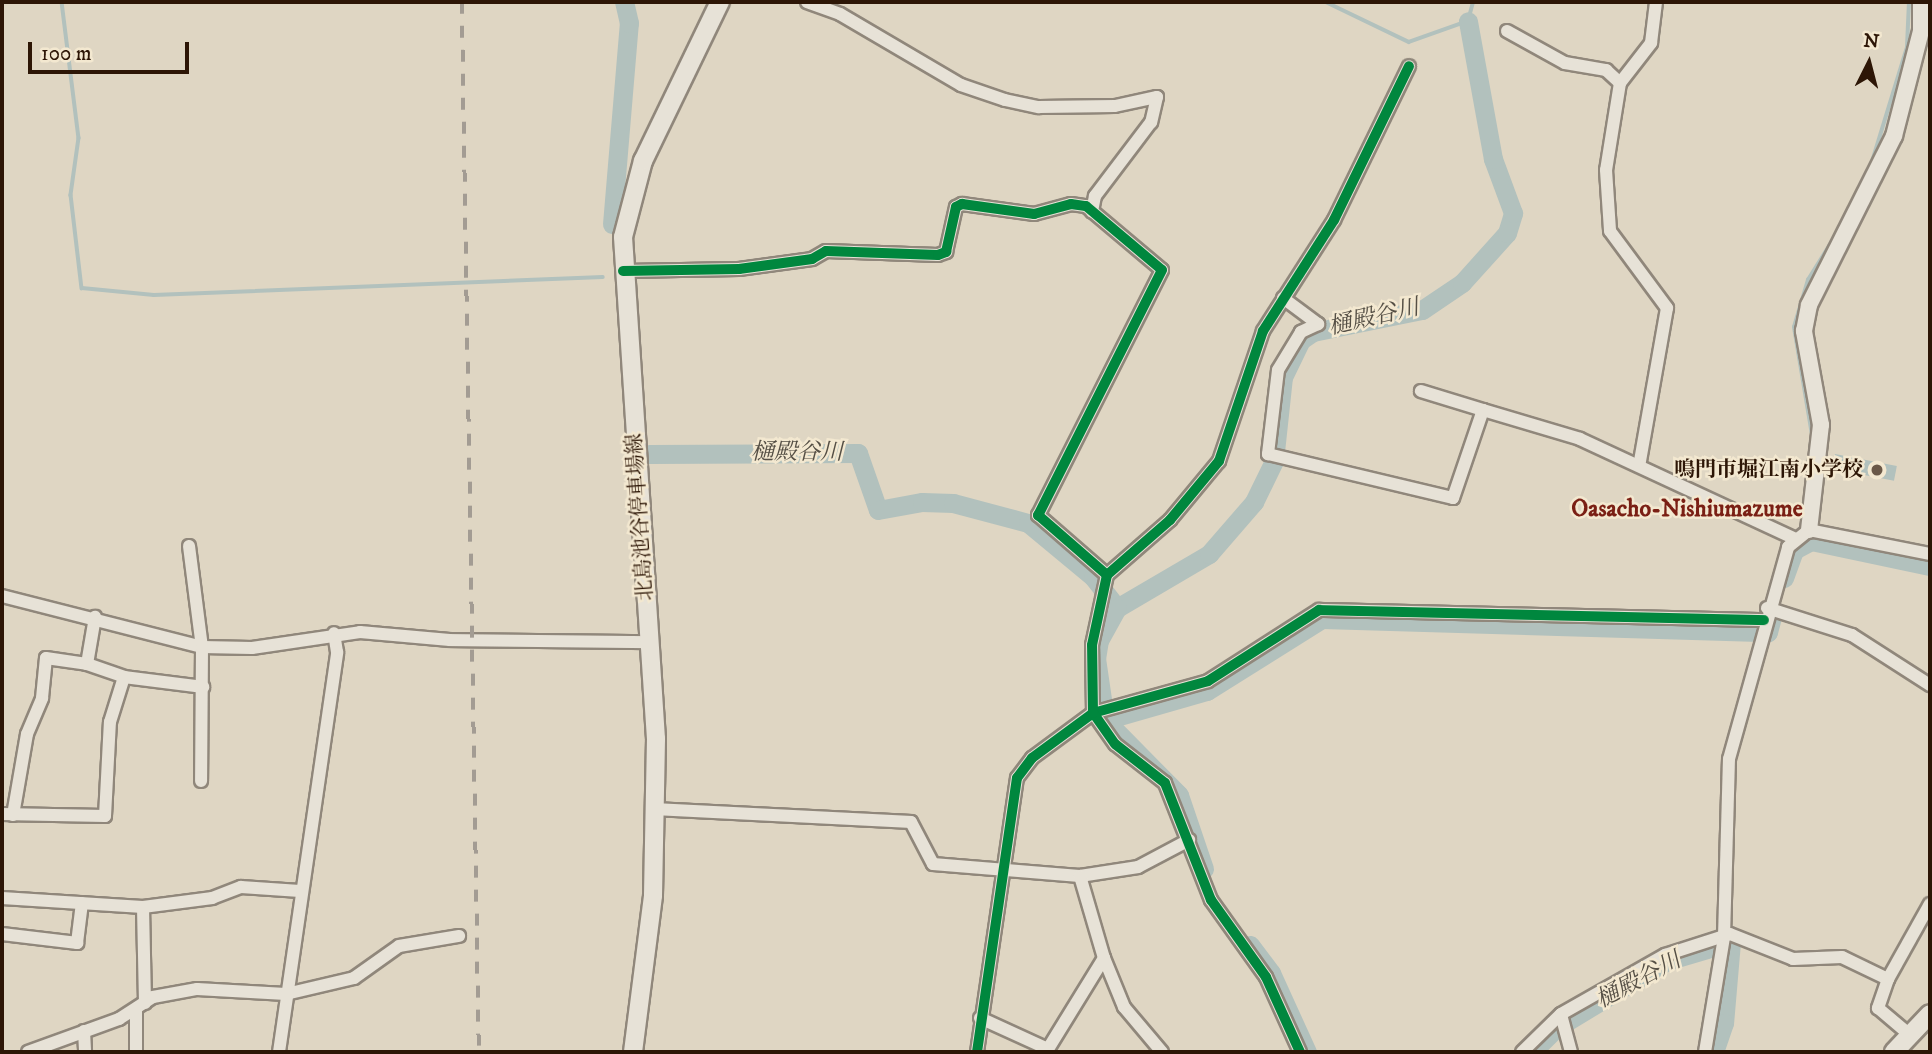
<!DOCTYPE html>
<html>
<head>
<meta charset="utf-8">
<style>
	body { margin:0 }
	#map { position:relative; width:1932px; height:1054px; overflow:hidden; background:#dfd6c3; font-family:"IM FELL DW Pica","Noto Serif JP",serif }
	div>[style] { position:absolute }
	[style*='--x'] { left:calc(var(--x)*1px); top:calc(var(--y)*1px); width:calc(var(--w)*1px); rotate:calc(var(--a)*1deg) }
	.water>* { inset:0; background:#b2c1bd; transform-origin:0 0 }
	.stream>* { height:3.5px; margin:-1.75px; padding:0 1.75px; transform-origin:1.75px; border-radius:1.75px; background:#b2c1bd }
	.river>* { height:19px; margin:-9.5px; padding:0 9.5px; transform-origin:9.5px; border-radius:9.5px; background:#b2c1bd }
	.roads { filter:drop-shadow(2px 0 #90877b) drop-shadow(-2px 0 #90877b) drop-shadow(0 2px #90877b) drop-shadow(0 -2px #90877b) }
	.minor>* { height:12px; margin:-6px; padding:0 6px; transform-origin:6px; border-radius:6px; background:#e7e2d7 }
	.tertiary>* { height:16px; margin:-8px; padding:0 8px; transform-origin:8px; border-radius:8px; background:#e7e2d7 }
	.secondary>* { height:18px; margin:-9px; padding:0 9px; transform-origin:9px; border-radius:9px; background:#e7e2d7 }
	.rail>* { height:3.5px; margin-top:-1.75px; transform-origin:0; background:repeating-linear-gradient(90deg,#a39c93 0 12px,transparent 0 24px) }
	.cycleway>* { height:10px; margin:-5px; padding:0 5px; transform-origin:5px; border-radius:5px; background:#00873e }
	.dots>* { width:19px; height:19px; translate:-50% -50%; box-sizing:border-box; border:4px solid #f3e8d0; border-radius:50% }
	span { translate:-50% -50%; white-space:nowrap; text-align:center; line-height:1.15; -webkit-text-stroke:5px #f3e8d0; paint-order:stroke }
	.poi-label { font-size:21px; color:#2d1606; font-weight:700 }
	.right { translate:-100% -50%; text-align:right }
	.street-label { font-size:21px; color:#2d1606 }
	.water-label { font-size:23px; color:#554f45; font-style:italic }
	.quarter-label { font-size:24px; color:#7a1f14; font-weight:700 }
	.frame { position:absolute; inset:0; border:4px solid #2d1606; pointer-events:none }
	.north { position:absolute; left:1834px; top:28px; width:70px; height:70px; -webkit-text-stroke:5px #f3e8d0; paint-order:stroke; rotate:6deg; font-size:19px; font-weight:700; line-height:28px; text-align:center; color:#2d1606 }
	.north::after { content:''; display:block; margin:auto; width:24px; height:32px; background:#2d1606; clip-path:polygon(50% 0,100% 100%,50% 72%,0 100%) }
	.scale { position:absolute; left:28px; top:42px; width:161px; height:32px; box-sizing:border-box; border:4px solid #2d1606; border-top:0; padding-left:9px; font-size:21px; line-height:24px; white-space:nowrap; color:#2d1606; -webkit-text-stroke:5px #f3e8d0; paint-order:stroke }
</style>
</head>
<body>
<div id="map">
	<div class="water">
		<i style="left:1835px;top:454px;width:63px;height:15px;rotate:11deg"></i>
	</div>
	<div class="stream">
		<i style="--x:62;--y:2;--w:137;--a:82.9"></i>
		<i style="--x:79;--y:138;--w:58;--a:98"></i>
		<i style="--x:71;--y:195;--w:94;--a:83.3"></i>
		<i style="--x:82;--y:288;--w:72;--a:5.6"></i>
		<i style="--x:154;--y:295;--w:449;--a:-2.3"></i>
		<i style="--x:1326;--y:2;--w:92;--a:25.7"></i>
		<i style="--x:1409;--y:42;--w:63;--a:-19.6"></i>
		<i style="--x:1468;--y:21;--w:20;--a:-75"></i>
		<i style="--x:1871;--y:165;--w:123;--a:-73"></i>
		<i style="--x:1907;--y:47;--w:45;--a:-87.5"></i>
		<i style="--x:1812;--y:435;--w:109;--a:-99.5"></i>
		<i style="--x:1794;--y:327;--w:49;--a:-73.4"></i>
		<i style="--x:1808;--y:280;--w:49;--a:-58.2"></i>
		<i style="--x:1801;--y:532;--w:61;--a:-83.5"></i>
	</div>
	<div class="river">
		<i style="--x:612;--y:224;--w:202;--a:-85.2"></i>
		<i style="--x:629;--y:23;--w:22;--a:-103"></i>
		<i style="--x:649;--y:454;--w:209;--a:-0.3"></i>
		<i style="--x:858;--y:453;--w:60;--a:70.7"></i>
		<i style="--x:878;--y:510;--w:45;--a:-10.3"></i>
		<i style="--x:922;--y:502;--w:31;--a:2"></i>
		<i style="--x:953;--y:503;--w:78;--a:14.9"></i>
		<i style="--x:1028;--y:523;--w:85;--a:39.7"></i>
		<i style="--x:1093;--y:577;--w:39;--a:52"></i>
		<i style="--x:1117;--y:608;--w:107;--a:-30.4"></i>
		<i style="--x:1209;--y:554;--w:69;--a:-49.1"></i>
		<i style="--x:1254;--y:502;--w:46;--a:-64"></i>
		<i style="--x:1274;--y:461;--w:84;--a:-83.9"></i>
		<i style="--x:1283;--y:377;--w:41;--a:-64.1"></i>
		<i style="--x:1301;--y:340;--w:14;--a:-34"></i>
		<i style="--x:1313;--y:332;--w:111;--a:-11.4"></i>
		<i style="--x:1422;--y:310;--w:48;--a:-34"></i>
		<i style="--x:1462;--y:283;--w:67;--a:-48"></i>
		<i style="--x:1507;--y:233;--w:21;--a:-73"></i>
		<i style="--x:1513;--y:213;--w:58;--a:-110.3"></i>
		<i style="--x:1493;--y:159;--w:140;--a:-100.3"></i>
		<i style="--x:1784;--y:578;--w:30;--a:-70"></i>
		<i style="--x:1794;--y:550;--w:19;--a:-28"></i>
		<i style="--x:1811;--y:541;--w:122;--a:11.9"></i>
		<i style="--x:1117;--y:608;--w:37;--a:119"></i>
		<i style="--x:1099;--y:640;--w:18;--a:99"></i>
		<i style="--x:1096;--y:658;--w:63;--a:81.7"></i>
		<i style="--x:1105;--y:720;--w:106;--a:-15.9"></i>
		<i style="--x:1207;--y:691;--w:136;--a:-32.1"></i>
		<i style="--x:1322;--y:619;--w:446;--a:1.7"></i>
		<i style="--x:1768;--y:632;--w:16;--a:-75"></i>
		<i style="--x:1105;--y:720;--w:105;--a:45.4"></i>
		<i style="--x:1179;--y:795;--w:78;--a:71.3"></i>
		<i style="--x:1250;--y:945;--w:35;--a:53"></i>
		<i style="--x:1271;--y:973;--w:87;--a:65.5"></i>
		<i style="--x:1532;--y:1052;--w:34;--a:-45"></i>
		<i style="--x:1556;--y:1028;--w:130;--a:-31.1"></i>
		<i style="--x:1667;--y:961;--w:67;--a:-16.5"></i>
		<i style="--x:1731;--y:942;--w:81;--a:94.9"></i>
		<i style="--x:1724;--y:1023;--w:31;--a:109"></i>
	</div>
	<div class="roads">
		<div class="minor">
			<i style="--x:807;--y:2;--w:35;--a:20"></i>
			<i style="--x:840;--y:14;--w:140;--a:30.4"></i>
			<i style="--x:961;--y:85;--w:46;--a:18.8"></i>
			<i style="--x:1005;--y:100;--w:35;--a:12"></i>
			<i style="--x:1039;--y:107;--w:76;--a:-0.8"></i>
			<i style="--x:1115;--y:106;--w:43;--a:-12.1"></i>
			<i style="--x:1157;--y:97;--w:26;--a:103"></i>
			<i style="--x:1151;--y:122;--w:93;--a:127.1"></i>
			<i style="--x:1095;--y:196;--w:16;--a:101"></i>
			<i style="--x:1507;--y:31;--w:66;--a:28.9"></i>
			<i style="--x:1565;--y:63;--w:42;--a:9.7"></i>
			<i style="--x:1606;--y:70;--w:19;--a:43"></i>
			<i style="--x:1620;--y:83;--w:88;--a:99.1"></i>
			<i style="--x:1606;--y:170;--w:61;--a:86.2"></i>
			<i style="--x:1610;--y:231;--w:96;--a:53.5"></i>
			<i style="--x:1667;--y:308;--w:160;--a:100"></i>
			<i style="--x:1620;--y:83;--w:51;--a:-52.2"></i>
			<i style="--x:1651;--y:43;--w:41;--a:-83"></i>
			<i style="--x:623;--y:271;--w:116;--a:-1"></i>
			<i style="--x:739;--y:269;--w:74;--a:-7.8"></i>
			<i style="--x:812;--y:259;--w:16;--a:-30"></i>
			<i style="--x:826;--y:251;--w:112;--a:2"></i>
			<i style="--x:938;--y:255;--w:9;--a:-21"></i>
			<i style="--x:946;--y:252;--w:46;--a:-77.5"></i>
			<i style="--x:956;--y:207;--w:7;--a:-27"></i>
			<i style="--x:962;--y:204;--w:73;--a:7.9"></i>
			<i style="--x:1034;--y:214;--w:38;--a:-15"></i>
			<i style="--x:1071;--y:204;--w:15;--a:8"></i>
			<i style="--x:1086;--y:206;--w:99;--a:40.1"></i>
			<i style="--x:1162;--y:270;--w:275;--a:116.8"></i>
			<i style="--x:1038;--y:515;--w:91;--a:41"></i>
			<i style="--x:1283;--y:298;--w:44;--a:36.6"></i>
			<i style="--x:1318;--y:324;--w:19;--a:155"></i>
			<i style="--x:1301;--y:332;--w:44;--a:121.2"></i>
			<i style="--x:1278;--y:370;--w:85;--a:96.8"></i>
			<i style="--x:1268;--y:454;--w:190;--a:13.4"></i>
			<i style="--x:1453;--y:498;--w:93;--a:-71.2"></i>
			<i style="--x:1483;--y:410;--w:65;--a:-163"></i>
			<i style="--x:1483;--y:410;--w:101;--a:16.6"></i>
			<i style="--x:1580;--y:439;--w:237;--a:24.9"></i>
			<i style="--x:189;--y:546;--w:102;--a:82.7"></i>
			<i style="--x:202;--y:647;--w:134;--a:90.4"></i>
			<i style="--x:2;--y:596;--w:206;--a:14.3"></i>
			<i style="--x:202;--y:647;--w:50;--a:1.1"></i>
			<i style="--x:252;--y:648;--w:109;--a:-8.4"></i>
			<i style="--x:360;--y:632;--w:90;--a:5.1"></i>
			<i style="--x:450;--y:640;--w:199;--a:0.6"></i>
			<i style="--x:1767;--y:608;--w:89;--a:17.6"></i>
			<i style="--x:1852;--y:635;--w:93;--a:32.7"></i>
			<i style="--x:87;--y:664;--w:39;--a:19"></i>
			<i style="--x:655;--y:809;--w:256;--a:2.9"></i>
			<i style="--x:911;--y:822;--w:47;--a:62.4"></i>
			<i style="--x:933;--y:864;--w:147;--a:4.7"></i>
			<i style="--x:1080;--y:876;--w:59;--a:-8.8"></i>
			<i style="--x:1138;--y:867;--w:58;--a:-27.9"></i>
			<i style="--x:2;--y:814;--w:103;--a:1.1"></i>
			<i style="--x:105;--y:816;--w:94;--a:-87"></i>
			<i style="--x:110;--y:722;--w:47;--a:-72.7"></i>
			<i style="--x:124;--y:677;--w:80;--a:7.2"></i>
			<i style="--x:13;--y:815;--w:82;--a:-80.2"></i>
			<i style="--x:27;--y:734;--w:39;--a:-67"></i>
			<i style="--x:42;--y:698;--w:40;--a:-84.3"></i>
			<i style="--x:46;--y:658;--w:41;--a:8.3"></i>
			<i style="--x:87;--y:664;--w:48;--a:-80.3"></i>
			<i style="--x:1080;--y:876;--w:85;--a:73.7"></i>
			<i style="--x:2;--y:898;--w:141;--a:3.7"></i>
			<i style="--x:143;--y:907;--w:96;--a:88.8"></i>
			<i style="--x:143;--y:907;--w:70;--a:-7.4"></i>
			<i style="--x:212;--y:898;--w:31;--a:-21"></i>
			<i style="--x:241;--y:887;--w:59;--a:3.9"></i>
			<i style="--x:2;--y:934;--w:76;--a:6.8"></i>
			<i style="--x:77;--y:943;--w:40;--a:-82.9"></i>
			<i style="--x:1888;--y:979;--w:86;--a:-60.8"></i>
			<i style="--x:136;--y:1009;--w:43;--a:90"></i>
			<i style="--x:980;--y:1018;--w:75;--a:24.5"></i>
			<i style="--x:1048;--y:1049;--w:107;--a:-58.4"></i>
			<i style="--x:1104;--y:958;--w:53;--a:67.8"></i>
			<i style="--x:1124;--y:1007;--w:59;--a:49.8"></i>
			<i style="--x:84;--y:1031;--w:21;--a:87"></i>
			<i style="--x:28;--y:1052;--w:97;--a:-19.9"></i>
			<i style="--x:119;--y:1019;--w:40;--a:-32.9"></i>
			<i style="--x:153;--y:997;--w:45;--a:-10.3"></i>
			<i style="--x:197;--y:989;--w:89;--a:3.2"></i>
			<i style="--x:286;--y:994;--w:70;--a:-13.2"></i>
			<i style="--x:354;--y:978;--w:55;--a:-35.4"></i>
			<i style="--x:399;--y:946;--w:61;--a:-9.5"></i>
			<i style="--x:279;--y:1052;--w:404;--a:-81.7"></i>
			<i style="--x:337;--y:652;--w:19;--a:-99"></i>
			<i style="--x:977;--y:1052;--w:277;--a:-81.7"></i>
			<i style="--x:1017;--y:778;--w:25;--a:-53"></i>
			<i style="--x:1032;--y:758;--w:76;--a:-36.4"></i>
			<i style="--x:1093;--y:713;--w:119;--a:-15.5"></i>
			<i style="--x:1208;--y:681;--w:132;--a:-32.6"></i>
			<i style="--x:1319;--y:610;--w:445;--a:1.3"></i>
			<i style="--x:1300;--y:1052;--w:82;--a:-114.4"></i>
			<i style="--x:1266;--y:977;--w:95;--a:-125.5"></i>
			<i style="--x:1211;--y:900;--w:126;--a:-111.5"></i>
			<i style="--x:1165;--y:783;--w:63;--a:-142"></i>
			<i style="--x:1115;--y:744;--w:38;--a:-125"></i>
			<i style="--x:1093;--y:713;--w:68;--a:-90.8"></i>
			<i style="--x:1092;--y:645;--w:72;--a:-77.9"></i>
			<i style="--x:1107;--y:575;--w:84;--a:-41.1"></i>
			<i style="--x:1170;--y:520;--w:77;--a:-50.3"></i>
			<i style="--x:1219;--y:461;--w:137;--a:-71.3"></i>
			<i style="--x:1263;--y:331;--w:132;--a:-57.4"></i>
			<i style="--x:1334;--y:220;--w:171;--a:-64"></i>
			<i style="--x:1522;--y:1052;--w:54;--a:-44.3"></i>
			<i style="--x:1571;--y:1052;--w:39;--a:-105"></i>
			<i style="--x:1561;--y:1014;--w:120;--a:-29.6"></i>
			<i style="--x:1665;--y:955;--w:68;--a:-17.9"></i>
			<i style="--x:1730;--y:934;--w:68;--a:21.6"></i>
			<i style="--x:1793;--y:959;--w:49;--a:-2.3"></i>
			<i style="--x:1842;--y:957;--w:51;--a:25.6"></i>
			<i style="--x:1888;--y:979;--w:31;--a:109"></i>
			<i style="--x:1878;--y:1008;--w:42;--a:40.2"></i>
			<i style="--x:1705;--y:1052;--w:117;--a:-80.6"></i>
			<i style="--x:1724;--y:937;--w:178;--a:-88.4"></i>
			<i style="--x:1729;--y:759;--w:220;--a:-74.4"></i>
			<i style="--x:1788;--y:547;--w:27;--a:-39"></i>
			<i style="--x:1809;--y:530;--w:123;--a:11.2"></i>
		</div>
		<div class="tertiary">
			<i style="--x:1809;--y:530;--w:106;--a:-83.5"></i>
			<i style="--x:1821;--y:425;--w:96;--a:-100.3"></i>
			<i style="--x:1804;--y:331;--w:26;--a:-79"></i>
			<i style="--x:1809;--y:305;--w:189;--a:-63.3"></i>
			<i style="--x:1894;--y:136;--w:108;--a:-75.6"></i>
			<i style="--x:1921;--y:31;--w:29;--a:-90"></i>
		</div>
		<div class="secondary">
			<i style="--x:633;--y:1052;--w:158;--a:-82.7"></i>
			<i style="--x:653;--y:895;--w:156;--a:-88.9"></i>
			<i style="--x:656;--y:739;--w:503;--a:-93.76"></i>
			<i style="--x:623;--y:237;--w:79;--a:-75.3"></i>
			<i style="--x:643;--y:161;--w:177;--a:-64.2"></i>
			<i style="--x:1894;--y:1052;--w:52;--a:-46.5"></i>
		</div>
	</div>
	<div class="rail">
		<i style="--x:462;--y:2;--w:1050;--a:89.07"></i>
	</div>
	<div class="cycleway">
		<i style="--x:623;--y:271;--w:116;--a:-1"></i>
		<i style="--x:739;--y:269;--w:74;--a:-7.8"></i>
		<i style="--x:812;--y:259;--w:16;--a:-30"></i>
		<i style="--x:826;--y:251;--w:112;--a:2"></i>
		<i style="--x:938;--y:255;--w:9;--a:-21"></i>
		<i style="--x:946;--y:252;--w:46;--a:-77.5"></i>
		<i style="--x:956;--y:207;--w:7;--a:-27"></i>
		<i style="--x:962;--y:204;--w:73;--a:7.9"></i>
		<i style="--x:1034;--y:214;--w:38;--a:-15"></i>
		<i style="--x:1071;--y:204;--w:15;--a:8"></i>
		<i style="--x:1086;--y:206;--w:99;--a:40.1"></i>
		<i style="--x:1162;--y:270;--w:275;--a:116.8"></i>
		<i style="--x:1038;--y:515;--w:91;--a:41"></i>
		<i style="--x:977;--y:1052;--w:277;--a:-81.7"></i>
		<i style="--x:1017;--y:778;--w:25;--a:-53"></i>
		<i style="--x:1032;--y:758;--w:76;--a:-36.4"></i>
		<i style="--x:1093;--y:713;--w:119;--a:-15.5"></i>
		<i style="--x:1208;--y:681;--w:132;--a:-32.6"></i>
		<i style="--x:1319;--y:610;--w:445;--a:1.3"></i>
		<i style="--x:1300;--y:1052;--w:82;--a:-114.4"></i>
		<i style="--x:1266;--y:977;--w:95;--a:-125.5"></i>
		<i style="--x:1211;--y:900;--w:126;--a:-111.5"></i>
		<i style="--x:1165;--y:783;--w:63;--a:-142"></i>
		<i style="--x:1115;--y:744;--w:38;--a:-125"></i>
		<i style="--x:1093;--y:713;--w:68;--a:-90.8"></i>
		<i style="--x:1092;--y:645;--w:72;--a:-77.9"></i>
		<i style="--x:1107;--y:575;--w:84;--a:-41.1"></i>
		<i style="--x:1170;--y:520;--w:77;--a:-50.3"></i>
		<i style="--x:1219;--y:461;--w:137;--a:-71.3"></i>
		<i style="--x:1263;--y:331;--w:132;--a:-57.4"></i>
		<i style="--x:1334;--y:220;--w:171;--a:-64"></i>
	</div>
	<div class="dots">
		<i style="left:1877px;top:470px;background:#6b5948"></i>
	</div>
	<div class="poi-label">
		<span class="right" style="left:1863px;top:470px">鳴門市堀江南小学校</span>
	</div>
	<div class="street-label">
		<span style="left:640px;top:517px;rotate:-94deg">北島池谷停車場線</span>
	</div>
	<div class="water-label">
		<span style="left:1374px;top:318px;rotate:-13deg">樋殿谷川</span>
		<span style="left:797px;top:453px">樋殿谷川</span>
		<span style="left:1639px;top:981px;rotate:-28deg">樋殿谷川</span>
	</div>
	<div class="quarter-label">
		<span style="left:1687px;top:510px">Oasacho-Nishiumazume</span>
	</div>
	<div class="frame"></div>
	<div class="north">N</div>
	<div class="scale">100 m</div>
</div>
</body>
</html>
